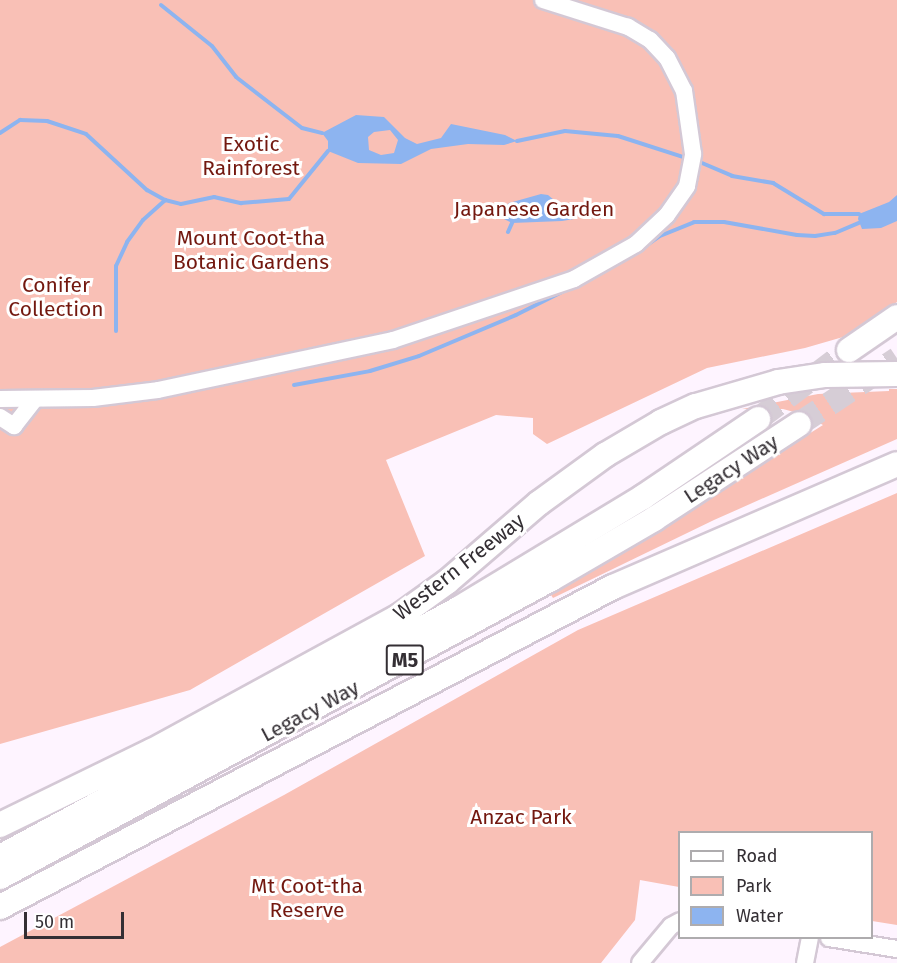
<!DOCTYPE html>
<html>
<head>
<meta charset="utf-8">
<style>
	body { margin:0 }
	#map { position:relative; width:897px; height:963px; overflow:hidden; background:#fef4ff; font-family:"Fira Sans",sans-serif }
	div>[style] { position:absolute }
	[style*='--x'] { left:calc(var(--x)*1px); top:calc(var(--y)*1px); width:calc(var(--w)*1px); rotate:calc(var(--a)*1deg) }
	.green>* { inset:0; background:#f9c0b6 }
	.water>* { inset:0; background:#8db4f0 }
	.stream>* { height:4px; margin:-2px; padding:0 2px; transform-origin:2px; border-radius:2px; background:#8db4f0 }
	.highway-tunnel>* { height:24px; margin-top:-12px; transform-origin:0; background:repeating-linear-gradient(90deg,#d6cdd6 0 24px,transparent 0 36px) }
	.roads { filter:drop-shadow(2px 0 #d4c8d5) drop-shadow(-2px 0 #d4c8d5) drop-shadow(0 2px #d4c8d5) drop-shadow(0 -2px #d4c8d5) }
	.minor>* { height:16px; margin:-8px; padding:0 8px; transform-origin:8px; border-radius:8px; background:#fff }
	.highway>* { height:24px; margin:-12px; padding:0 12px; transform-origin:12px; border-radius:12px; background:#fff }
	span { translate:-50% -50%; white-space:nowrap; text-align:center; line-height:1.15; -webkit-text-stroke:6px #fff; paint-order:stroke }
	.shield-label span { padding:2px 4px; background:#fff; border:2px solid; border-radius:4px; -webkit-text-stroke-width:0 }
	.shield-label { font-size:20px; color:#342f34; font-weight:700 }
	.park-label { font-size:21px; color:#73180f }
	.street-label { font-size:21px; color:#342f34 }
	.legend { position:absolute; left:678px; top:831px; width:195px; height:108px; box-sizing:border-box; background:#fff; border:2px solid #aeacae; margin:0; padding:8px 10px; list-style:none; font-size:18px; color:#342f34 }
	.legend li { display:flex; align-items:center; gap:12px; height:30px }
	.legend b { width:30px; border:2px solid #aeacae }
	.scale { position:absolute; left:24px; top:912px; width:100px; height:27px; box-sizing:border-box; border:3px solid #342f34; border-top:0; padding-left:8px; font-size:18px; line-height:21px; white-space:nowrap; color:#342f34; -webkit-text-stroke:4px #fff; paint-order:stroke }
</style>
</head>
<body>
<div id="map">
	<div class="green">
		<i style="clip-path:polygon(0 0,897px 0,897px 302px,843px 337px,805px 348px,707px 368px,547px 444px,533px 434px,533px 418px,496px 415px,386px 460px,425px 556px,190px 690px,0 744px)"></i>
		<i style="clip-path:polygon(889px 389px,897px 389px,897px 439px,714px 520px,553px 598px,549px 592px,663px 526px,823px 425px,805px 415px,783px 409px,742px 409px,818px 394px,889px 391px)"></i>
		<i style="clip-path:polygon(897px 493px,897px 925px,872px 921px,872px 832px,680px 832px,679px 887px,640px 880px,635px 920px,601px 963px,0 963px,0 947px,284px 795px,578px 630px)"></i>
	</div>
	<div class="water">
		<i style="clip-path:polygon(evenodd,356px 115px,384px 117px,405px 138px,417px 144px,441px 138px,451px 124px,505px 135px,517px 141px,504px 145px,468px 144px,431px 149px,401px 164px,358px 163px,328px 151px,328px 141px,322px 133px,356px 115px,390px 130px,398px 140px,394px 153px,381px 155px,369px 150px,368px 137px,374px 132px,390px 130px)"></i>
		<i style="clip-path:polygon(541px 194px,548px 195px,565px 209px,570px 210px,578px 205px,582px 208px,574px 219px,562px 221px,512px 223px,502px 218px,504px 208px,509px 203px)"></i>
		<i style="clip-path:polygon(897px 195px,897px 221px,881px 228px,862px 229px,858px 219px,859px 214px,889px 202px)"></i>
	</div>
	<div class="stream">
		<i style="--x:161;--y:5;--w:65;--a:38.8"></i>
		<i style="--x:212;--y:46;--w:39;--a:52"></i>
		<i style="--x:236;--y:77;--w:83;--a:37.7"></i>
		<i style="--x:302;--y:128;--w:21;--a:14"></i>
		<i style="--x:0;--y:133;--w:24;--a:-33"></i>
		<i style="--x:20;--y:120;--w:27;--a:2"></i>
		<i style="--x:47;--y:121;--w:41;--a:18.4"></i>
		<i style="--x:86;--y:134;--w:83;--a:42.6"></i>
		<i style="--x:147;--y:190;--w:21;--a:29"></i>
		<i style="--x:165;--y:200;--w:16;--a:14"></i>
		<i style="--x:181;--y:204;--w:34;--a:-12"></i>
		<i style="--x:214;--y:197;--w:28;--a:13"></i>
		<i style="--x:241;--y:203;--w:48;--a:-4.8"></i>
		<i style="--x:289;--y:199;--w:62;--a:-50.9"></i>
		<i style="--x:517;--y:141;--w:49;--a:-11.8"></i>
		<i style="--x:565;--y:131;--w:53;--a:5.4"></i>
		<i style="--x:618;--y:136;--w:68;--a:17.9"></i>
		<i style="--x:702;--y:163;--w:33;--a:23"></i>
		<i style="--x:732;--y:176;--w:42;--a:9.7"></i>
		<i style="--x:773;--y:183;--w:60;--a:31.3"></i>
		<i style="--x:824;--y:214;--w:35;--a:0"></i>
		<i style="--x:508;--y:232;--w:10;--a:-66"></i>
		<i style="--x:644;--y:247;--w:19;--a:-35"></i>
		<i style="--x:660;--y:236;--w:37;--a:-22"></i>
		<i style="--x:694;--y:222;--w:30;--a:0"></i>
		<i style="--x:724;--y:222;--w:74;--a:10.1"></i>
		<i style="--x:797;--y:235;--w:18;--a:3"></i>
		<i style="--x:815;--y:236;--w:20;--a:-9"></i>
		<i style="--x:835;--y:233;--w:26;--a:-23"></i>
		<i style="--x:611;--y:267;--w:19;--a:-28"></i>
		<i style="--x:116;--y:331;--w:65;--a:-90"></i>
		<i style="--x:116;--y:266;--w:26;--a:-65"></i>
		<i style="--x:127;--y:242;--w:27;--a:-54"></i>
		<i style="--x:143;--y:220;--w:30;--a:-42"></i>
		<i style="--x:294;--y:385;--w:77;--a:-10.4"></i>
		<i style="--x:370;--y:371;--w:51;--a:-17"></i>
		<i style="--x:419;--y:356;--w:105;--a:-22.9"></i>
		<i style="--x:516;--y:315;--w:54;--a:-26.6"></i>
	</div>
	<div class="highway-tunnel">
		<i style="--x:758;--y:419;--w:114;--a:-37.2"></i>
		<i style="--x:799;--y:424;--w:118;--a:-33.6"></i>
	</div>
	<div class="roads">
		<div class="minor">
			<i style="--x:0;--y:399;--w:93;--a:-0.6"></i>
			<i style="--x:93;--y:398;--w:65;--a:-7"></i>
			<i style="--x:158;--y:390;--w:240;--a:-12"></i>
			<i style="--x:393;--y:340;--w:191;--a:-18.6"></i>
			<i style="--x:574;--y:279;--w:71;--a:-29.4"></i>
			<i style="--x:636;--y:244;--w:42;--a:-43.1"></i>
			<i style="--x:667;--y:215;--w:35;--a:-55"></i>
			<i style="--x:687;--y:186;--w:33;--a:-79"></i>
			<i style="--x:693;--y:154;--w:64;--a:-98.1"></i>
			<i style="--x:684;--y:91;--w:37;--a:-117"></i>
			<i style="--x:667;--y:58;--w:25;--a:-133"></i>
			<i style="--x:650;--y:40;--w:26;--a:-149"></i>
			<i style="--x:628;--y:27;--w:89;--a:-162.4"></i>
			<i style="--x:0;--y:417;--w:17;--a:33"></i>
			<i style="--x:14;--y:426;--w:33;--a:-52"></i>
			<i style="--x:829;--y:938;--w:69;--a:9.2"></i>
			<i style="--x:640;--y:963;--w:48;--a:-50"></i>
			<i style="--x:671;--y:926;--w:10;--a:-29"></i>
			<i style="--x:805;--y:963;--w:25;--a:-79"></i>
		</div>
		<div class="highway">
			<i style="--x:849;--y:350;--w:58;--a:-34.5"></i>
			<i style="--x:0;--y:825;--w:169;--a:-26"></i>
			<i style="--x:152;--y:751;--w:284;--a:-28.6"></i>
			<i style="--x:401;--y:615;--w:57;--a:-35.7"></i>
			<i style="--x:447;--y:582;--w:121;--a:-40.7"></i>
			<i style="--x:539;--y:503;--w:82;--a:-36"></i>
			<i style="--x:605;--y:455;--w:65;--a:-30.5"></i>
			<i style="--x:661;--y:422;--w:38;--a:-25"></i>
			<i style="--x:696;--y:406;--w:85;--a:-16.3"></i>
			<i style="--x:778;--y:382;--w:48;--a:-8.5"></i>
			<i style="--x:825;--y:375;--w:72;--a:-0.8"></i>
			<i style="--x:0;--y:857;--w:521;--a:-28.43"></i>
			<i style="--x:458;--y:609;--w:216;--a:-31.2"></i>
			<i style="--x:643;--y:497;--w:139;--a:-34.1"></i>
			<i style="--x:0;--y:877;--w:626;--a:-28.41"></i>
			<i style="--x:551;--y:579;--w:119;--a:-30.2"></i>
			<i style="--x:654;--y:519;--w:173;--a:-33.2"></i>
			<i style="--x:0;--y:907;--w:691;--a:-27.57"></i>
			<i style="--x:613;--y:587;--w:309;--a:-23.4"></i>
		</div>
	</div>
	<div class="shield-label">
		<span style="left:405px;top:660px">M5</span>
	</div>
	<div class="park-label">
		<span style="left:251px;top:156px">Exotic<br>Rainforest</span>
		<span style="left:534px;top:209px">Japanese Garden</span>
		<span style="left:251px;top:250px">Mount Coot-tha<br>Botanic Gardens</span>
		<span style="left:56px;top:297px">Conifer<br>Collection</span>
		<span style="left:521px;top:817px">Anzac Park</span>
		<span style="left:307px;top:898px">Mt Coot-tha<br>Reserve</span>
	</div>
	<div class="street-label">
		<span style="left:731px;top:469px;rotate:-33deg">Legacy Way</span>
		<span style="left:459px;top:567px;rotate:-38deg">Western Freeway</span>
		<span style="left:310px;top:711px;rotate:-28deg">Legacy Way</span>
	</div>
	<ul class="legend">
	<li><b style="height:8px;background:#fff"></b>Road</li>
	<li><b style="height:16px;background:#f9c0b6"></b>Park</li>
	<li><b style="height:16px;background:#8db4f0"></b>Water</li>
	</ul>
	<div class="scale">50 m</div>
</div>
</body>
</html>
